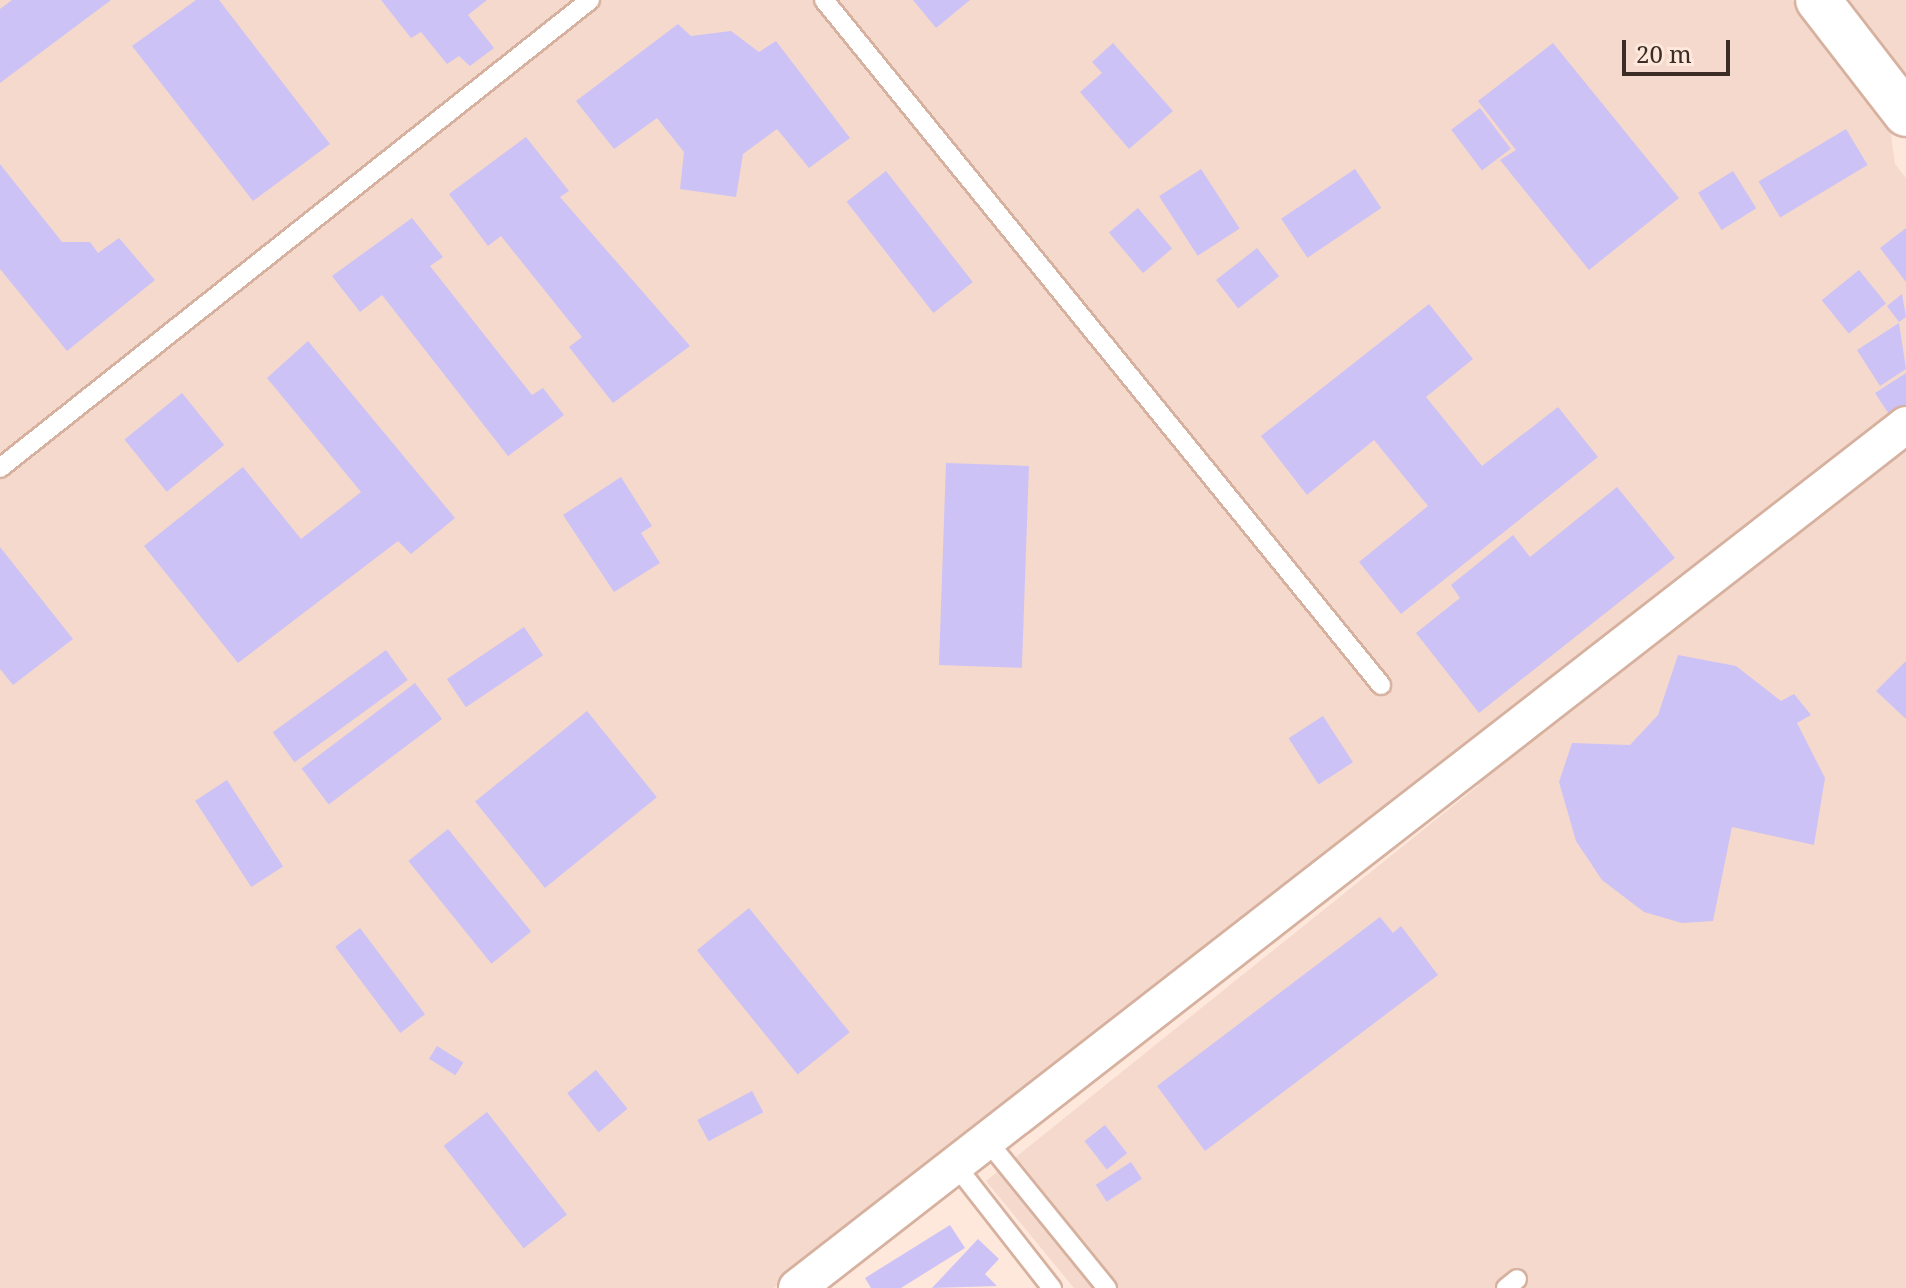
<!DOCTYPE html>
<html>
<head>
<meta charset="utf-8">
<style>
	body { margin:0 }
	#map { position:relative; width:1906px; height:1288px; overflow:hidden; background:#fee7db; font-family:"Noto Serif",serif }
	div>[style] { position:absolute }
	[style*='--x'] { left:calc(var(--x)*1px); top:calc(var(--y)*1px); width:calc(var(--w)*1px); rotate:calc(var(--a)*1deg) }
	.built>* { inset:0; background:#f5d9cc }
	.building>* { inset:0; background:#ccc2f6; transform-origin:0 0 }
	.roads { filter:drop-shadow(2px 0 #d6b19f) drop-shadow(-2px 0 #d6b19f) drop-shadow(0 2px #d6b19f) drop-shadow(0 -2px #d6b19f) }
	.service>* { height:18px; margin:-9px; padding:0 9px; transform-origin:9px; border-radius:9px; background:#fff }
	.minor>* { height:36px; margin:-18px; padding:0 18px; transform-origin:18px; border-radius:18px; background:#fff }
	.secondary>* { height:44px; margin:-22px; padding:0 22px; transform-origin:22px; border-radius:22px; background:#fff }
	span { translate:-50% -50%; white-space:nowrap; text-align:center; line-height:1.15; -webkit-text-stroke:6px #fee7db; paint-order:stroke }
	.scale { position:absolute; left:1622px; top:40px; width:108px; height:36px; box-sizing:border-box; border:4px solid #3b2c25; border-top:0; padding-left:10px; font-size:24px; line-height:28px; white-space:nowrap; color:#3b2c25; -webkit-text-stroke:6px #fee7db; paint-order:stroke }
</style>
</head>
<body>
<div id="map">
	<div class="built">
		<i style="clip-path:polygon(0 0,1792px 0,1890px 128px,1895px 164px,1906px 178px,1906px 1288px,1074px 1288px,986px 1181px,1479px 785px,1460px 760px,774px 1288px,0 1288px)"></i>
		<i style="clip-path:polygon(1849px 0,1906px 0,1906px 75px)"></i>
	</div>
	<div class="building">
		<i style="clip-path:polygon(12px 0,111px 0,0 83px,0 9px)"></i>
		<i style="clip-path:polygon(196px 0,219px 0,330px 144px,253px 201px,132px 46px)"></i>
		<i style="clip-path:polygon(381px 0,487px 0,468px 15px,494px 48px,470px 66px,459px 56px,447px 64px,421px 32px,411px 38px)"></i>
		<i style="clip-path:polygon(913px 0,970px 0,936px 28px)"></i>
		<i style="clip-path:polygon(678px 24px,691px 36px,731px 31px,759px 52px,776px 41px,850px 138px,809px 168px,777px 129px,743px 154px,736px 197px,680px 189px,684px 152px,657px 118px,614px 149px,576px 101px)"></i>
		<i style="clip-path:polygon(1113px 43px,1173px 111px,1129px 149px,1080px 92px,1102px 73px,1092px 62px)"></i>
		<i style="clip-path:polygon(1553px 43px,1679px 198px,1589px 270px,1500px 160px,1516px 150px,1478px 101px)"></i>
		<i style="left:1480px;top:108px;width:51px;height:36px;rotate:53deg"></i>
		<i style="left:1846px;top:129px;width:42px;height:102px;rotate:59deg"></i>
		<i style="clip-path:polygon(526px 137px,569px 191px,560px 197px,690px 346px,613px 403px,569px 347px,582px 337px,501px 236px,488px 246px,449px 194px)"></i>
		<i style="clip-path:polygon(0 164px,62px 242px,90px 242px,98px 253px,119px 238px,155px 280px,67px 351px,0 269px)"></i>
		<i style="left:1201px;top:169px;width:71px;height:50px;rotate:57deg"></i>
		<i style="left:1355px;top:169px;width:47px;height:89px;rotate:56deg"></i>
		<i style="left:886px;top:171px;width:141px;height:50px;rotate:52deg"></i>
		<i style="left:1733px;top:171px;width:44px;height:41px;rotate:58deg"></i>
		<i style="left:1138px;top:208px;width:53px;height:38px;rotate:50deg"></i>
		<i style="clip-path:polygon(412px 218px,443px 257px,430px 266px,532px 395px,543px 388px,564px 415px,508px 456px,382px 295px,360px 312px,332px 276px)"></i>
		<i style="clip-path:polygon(1906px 228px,1906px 282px,1880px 248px)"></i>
		<i style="left:1257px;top:248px;width:36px;height:52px;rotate:52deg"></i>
		<i style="left:1859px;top:270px;width:43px;height:48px;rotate:51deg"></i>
		<i style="clip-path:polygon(1902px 294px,1906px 317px,1899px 322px,1887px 306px)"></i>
		<i style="clip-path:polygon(1429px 304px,1473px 359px,1426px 397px,1482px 466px,1558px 407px,1598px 457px,1401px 614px,1359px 562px,1428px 506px,1374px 440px,1307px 495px,1261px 436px)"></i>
		<i style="clip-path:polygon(1899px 323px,1906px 369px,1880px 386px,1857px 350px)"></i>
		<i style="clip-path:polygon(308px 341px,455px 518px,411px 554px,398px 541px,238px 663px,144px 546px,243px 467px,301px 539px,361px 492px,267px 378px)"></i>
		<i style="clip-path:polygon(1906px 373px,1906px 407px,1891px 417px,1875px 393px)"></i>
		<i style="left:182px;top:393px;width:67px;height:74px;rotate:51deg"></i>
		<i style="left:946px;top:463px;width:83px;height:202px;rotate:2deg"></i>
		<i style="clip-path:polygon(621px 477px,652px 526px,641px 533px,660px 563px,614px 592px,563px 515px)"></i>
		<i style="clip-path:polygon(1617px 487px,1675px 558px,1479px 713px,1416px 633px,1460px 598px,1451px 585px,1513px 535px,1530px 557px)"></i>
		<i style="clip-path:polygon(0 547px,73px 639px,13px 685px,0 669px)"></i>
		<i style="left:524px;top:627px;width:34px;height:93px;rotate:56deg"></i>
		<i style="left:386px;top:650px;width:37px;height:140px;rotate:54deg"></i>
		<i style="clip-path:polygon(1678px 655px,1736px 666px,1781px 701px,1794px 694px,1811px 715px,1797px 723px,1825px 778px,1814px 845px,1732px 827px,1713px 921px,1682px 923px,1644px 912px,1602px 880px,1576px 841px,1559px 782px,1572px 743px,1630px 745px,1658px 715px)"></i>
		<i style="clip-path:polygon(1906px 661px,1906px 719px,1876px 691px)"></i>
		<i style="left:415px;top:683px;width:45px;height:142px;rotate:53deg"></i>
		<i style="left:587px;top:711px;width:111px;height:144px;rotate:51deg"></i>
		<i style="left:1323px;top:716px;width:55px;height:41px;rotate:57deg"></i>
		<i style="left:227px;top:780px;width:103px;height:38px;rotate:57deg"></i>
		<i style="left:448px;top:829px;width:132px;height:51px;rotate:51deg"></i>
		<i style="left:749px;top:908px;width:160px;height:67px;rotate:51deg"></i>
		<i style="clip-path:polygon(1380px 917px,1393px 933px,1401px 926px,1438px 975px,1205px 1151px,1157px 1086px)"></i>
		<i style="left:360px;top:928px;width:108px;height:31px;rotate:53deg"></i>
		<i style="left:437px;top:1046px;width:31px;height:15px;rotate:32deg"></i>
		<i style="left:596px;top:1070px;width:50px;height:37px;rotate:51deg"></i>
		<i style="left:752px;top:1091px;width:24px;height:62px;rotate:62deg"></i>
		<i style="left:487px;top:1112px;width:130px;height:55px;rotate:52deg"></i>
		<i style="left:1105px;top:1125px;width:36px;height:26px;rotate:52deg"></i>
		<i style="left:1131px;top:1162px;width:20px;height:42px;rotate:57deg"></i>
		<i style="clip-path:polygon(950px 1225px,965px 1248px,901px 1288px,871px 1288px,865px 1278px)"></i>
		<i style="clip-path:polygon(978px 1239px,999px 1259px,985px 1274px,997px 1286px,932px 1288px)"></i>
	</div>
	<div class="roads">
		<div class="service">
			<i style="--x:824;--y:0;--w:883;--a:50.88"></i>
			<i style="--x:0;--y:468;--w:753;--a:-38.42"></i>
			<i style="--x:989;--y:1143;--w:187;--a:50.9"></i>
			<i style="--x:957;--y:1167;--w:154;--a:51.9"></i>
			<i style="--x:1506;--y:1288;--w:14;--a:-39"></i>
		</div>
		<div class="minor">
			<i style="--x:797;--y:1288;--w:1405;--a:-37.89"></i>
		</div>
		<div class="secondary">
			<i style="--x:1818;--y:0;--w:144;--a:52.3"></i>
		</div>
	</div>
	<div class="scale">20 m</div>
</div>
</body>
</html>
